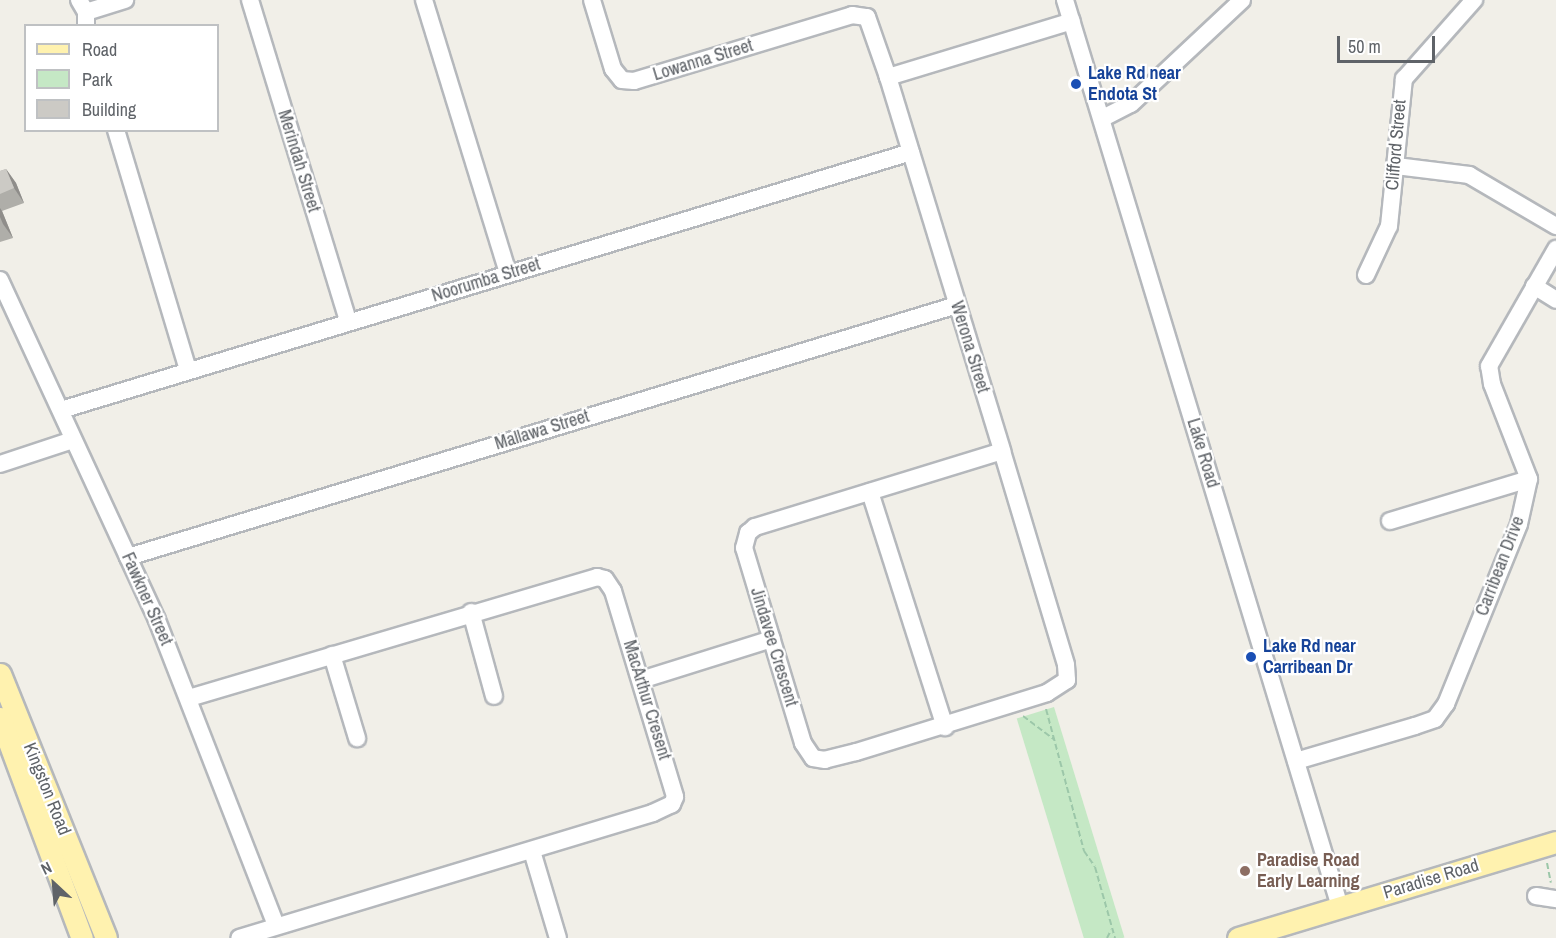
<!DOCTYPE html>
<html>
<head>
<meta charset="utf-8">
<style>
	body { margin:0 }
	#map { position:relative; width:1556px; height:938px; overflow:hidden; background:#f1efe8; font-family:"Archivo Narrow",sans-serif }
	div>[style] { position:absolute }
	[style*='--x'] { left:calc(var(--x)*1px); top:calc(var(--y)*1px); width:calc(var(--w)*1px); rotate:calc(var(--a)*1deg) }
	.green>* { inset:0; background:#c5e8c5; transform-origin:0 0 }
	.path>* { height:2px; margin-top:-1px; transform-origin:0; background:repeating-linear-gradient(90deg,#9cc7a9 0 6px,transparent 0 9px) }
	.roads { filter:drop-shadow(2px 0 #b5b8bc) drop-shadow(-2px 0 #b5b8bc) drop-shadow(0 2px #b5b8bc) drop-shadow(0 -2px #b5b8bc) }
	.minor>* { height:16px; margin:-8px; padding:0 8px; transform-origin:8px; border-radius:8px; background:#fff }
	.major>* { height:21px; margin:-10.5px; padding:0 10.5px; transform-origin:10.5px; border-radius:10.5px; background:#fff2af }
	.wall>* { inset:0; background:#afaea9 }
	.shaded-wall>* { inset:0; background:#8f8d8a }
	.building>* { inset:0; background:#cccac5 }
	.dots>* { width:16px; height:16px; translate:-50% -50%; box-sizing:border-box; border:3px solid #fff; border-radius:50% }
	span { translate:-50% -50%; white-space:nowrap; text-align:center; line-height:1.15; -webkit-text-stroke:4.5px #fff; paint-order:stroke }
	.street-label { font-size:18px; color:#5f6368 }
	.transit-label { font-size:18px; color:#164399; font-weight:700 }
	.left { translate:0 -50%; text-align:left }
	.education-label { font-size:18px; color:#785e54; font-weight:700 }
	.legend { position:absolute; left:24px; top:24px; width:195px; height:108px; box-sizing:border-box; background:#fff; border:2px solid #bfc1c3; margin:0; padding:8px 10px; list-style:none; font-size:18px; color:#5f6368 }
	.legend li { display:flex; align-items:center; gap:12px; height:30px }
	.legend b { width:30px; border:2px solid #bfc1c3 }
	.north { position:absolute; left:24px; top:854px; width:60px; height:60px; -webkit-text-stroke:4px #fff; paint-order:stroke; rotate:334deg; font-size:16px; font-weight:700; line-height:24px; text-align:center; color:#5f6368 }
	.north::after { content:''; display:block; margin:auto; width:21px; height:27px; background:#5f6368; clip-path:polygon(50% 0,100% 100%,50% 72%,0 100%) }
	.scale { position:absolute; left:1337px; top:36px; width:98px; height:27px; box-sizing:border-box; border:3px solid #5f6368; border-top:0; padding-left:8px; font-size:18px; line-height:21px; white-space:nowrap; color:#5f6368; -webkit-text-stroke:4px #fff; paint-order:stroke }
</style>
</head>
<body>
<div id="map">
	<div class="green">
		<i style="left:1054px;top:707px;width:241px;height:39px;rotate:73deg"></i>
	</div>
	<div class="path">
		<i style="--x:1046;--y:709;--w:147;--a:75"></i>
		<i style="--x:1084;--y:851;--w:19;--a:55"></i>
		<i style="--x:1095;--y:867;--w:74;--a:74.3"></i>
		<i style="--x:1023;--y:716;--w:39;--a:37"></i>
		<i style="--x:1547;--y:863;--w:20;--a:79"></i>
		<i style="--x:1107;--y:938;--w:9;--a:-63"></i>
	</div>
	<div class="roads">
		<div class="minor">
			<i style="--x:79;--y:0;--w:14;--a:60"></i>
			<i style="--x:86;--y:12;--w:14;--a:90"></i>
			<i style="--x:250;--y:0;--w:336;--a:73"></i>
			<i style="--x:424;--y:0;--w:286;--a:72.9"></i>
			<i style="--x:592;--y:0;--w:72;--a:73.1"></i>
			<i style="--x:613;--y:69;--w:14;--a:51"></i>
			<i style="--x:622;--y:80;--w:12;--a:5"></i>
			<i style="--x:634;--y:81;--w:228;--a:-16.8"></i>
			<i style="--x:852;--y:15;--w:15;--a:8"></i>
			<i style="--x:867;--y:17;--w:64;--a:70.7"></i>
			<i style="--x:888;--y:77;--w:391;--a:73"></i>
			<i style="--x:1002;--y:451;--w:223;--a:73.3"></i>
			<i style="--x:1066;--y:665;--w:15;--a:86"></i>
			<i style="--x:1067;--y:680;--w:24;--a:147"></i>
			<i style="--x:1047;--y:693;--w:200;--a:162.8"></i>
			<i style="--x:856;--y:752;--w:32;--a:166"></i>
			<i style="--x:825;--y:760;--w:12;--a:-171"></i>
			<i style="--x:813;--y:758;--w:18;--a:-124"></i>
			<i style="--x:803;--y:743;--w:204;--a:-106.8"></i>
			<i style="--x:744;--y:548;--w:16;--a:-75"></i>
			<i style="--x:748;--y:533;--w:9;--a:-41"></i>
			<i style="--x:755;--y:527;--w:258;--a:-17.1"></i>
			<i style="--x:1065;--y:0;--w:948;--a:73.13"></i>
			<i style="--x:86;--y:12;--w:41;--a:-17.1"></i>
			<i style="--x:888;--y:77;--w:192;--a:-16.9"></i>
			<i style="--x:1103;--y:118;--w:31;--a:-27"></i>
			<i style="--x:1131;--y:104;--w:152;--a:-43.1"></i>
			<i style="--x:116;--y:130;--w:251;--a:73.3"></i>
			<i style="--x:1396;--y:166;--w:74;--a:7"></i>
			<i style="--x:1469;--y:175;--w:101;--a:30.4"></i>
			<i style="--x:1366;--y:275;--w:54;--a:-64.9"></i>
			<i style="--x:1389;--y:226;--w:148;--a:-84.2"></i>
			<i style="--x:1404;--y:79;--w:106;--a:-48.5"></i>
			<i style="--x:0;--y:280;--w:374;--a:65.2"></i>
			<i style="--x:157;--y:620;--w:328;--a:68.7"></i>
			<i style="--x:1534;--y:286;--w:26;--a:32"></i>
			<i style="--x:61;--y:410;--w:888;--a:-16.88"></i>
			<i style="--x:0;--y:464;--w:77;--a:-18.2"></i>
			<i style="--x:870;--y:492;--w:247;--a:72.3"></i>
			<i style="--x:1390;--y:521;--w:145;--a:-16.8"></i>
			<i style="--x:128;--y:557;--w:866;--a:-16.91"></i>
			<i style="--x:471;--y:612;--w:87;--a:74.7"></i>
			<i style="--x:332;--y:655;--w:87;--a:73.2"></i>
			<i style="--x:641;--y:680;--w:137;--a:-17.4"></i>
			<i style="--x:189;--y:698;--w:426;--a:-16.5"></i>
			<i style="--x:597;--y:577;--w:8;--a:14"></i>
			<i style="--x:605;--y:579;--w:14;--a:56"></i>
			<i style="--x:613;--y:591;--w:215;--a:73.2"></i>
			<i style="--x:675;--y:797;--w:8;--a:113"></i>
			<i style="--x:672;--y:804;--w:21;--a:155"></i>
			<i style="--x:653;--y:813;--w:432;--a:163.2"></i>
			<i style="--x:1296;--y:761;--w:124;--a:-16.4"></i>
			<i style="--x:1415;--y:726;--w:21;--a:-19"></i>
			<i style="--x:1435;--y:719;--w:19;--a:-54"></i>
			<i style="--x:1446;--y:704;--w:194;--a:-67.9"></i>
			<i style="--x:1519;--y:524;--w:46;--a:-77.5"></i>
			<i style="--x:1529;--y:479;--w:102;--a:-111.3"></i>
			<i style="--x:1492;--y:384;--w:18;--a:-99"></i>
			<i style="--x:1489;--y:366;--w:135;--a:-60.2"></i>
			<i style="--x:532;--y:851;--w:91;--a:73.4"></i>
			<i style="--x:1536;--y:896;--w:20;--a:9"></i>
		</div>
		<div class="major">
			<i style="--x:0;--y:674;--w:284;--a:68.1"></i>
			<i style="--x:0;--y:718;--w:235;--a:69.6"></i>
			<i style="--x:1238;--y:938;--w:332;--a:-16.8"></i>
		</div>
	</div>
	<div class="wall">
		<i style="clip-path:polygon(6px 169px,16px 183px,24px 203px,2px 211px,13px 238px,0 242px,0 171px)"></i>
	</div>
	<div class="shaded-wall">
		<i style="clip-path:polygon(6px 169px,16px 183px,24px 203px,14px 188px)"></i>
		<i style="clip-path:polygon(0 208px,2px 211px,13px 238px,3px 224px,0 217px)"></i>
	</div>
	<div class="building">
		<i style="clip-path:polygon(6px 169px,14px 188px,0 194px,0 171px)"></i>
	</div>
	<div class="dots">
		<i style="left:1076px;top:84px;background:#1a4fb4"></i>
		<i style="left:1251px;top:657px;background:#1a4fb4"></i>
		<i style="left:1245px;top:871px;background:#8d6e63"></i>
	</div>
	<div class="street-label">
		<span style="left:703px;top:60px;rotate:-17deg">Lowanna Street</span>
		<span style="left:1396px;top:145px;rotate:-85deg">Clifford Street</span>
		<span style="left:299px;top:161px;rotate:73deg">Merindah Street</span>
		<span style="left:486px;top:280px;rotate:-17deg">Noorumba Street</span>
		<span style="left:970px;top:347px;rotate:73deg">Werona Street</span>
		<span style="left:542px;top:430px;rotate:-17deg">Mallawa Street</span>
		<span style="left:1203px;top:453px;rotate:73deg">Lake Road</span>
		<span style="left:1500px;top:566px;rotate:-69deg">Carribean Drive</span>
		<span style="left:147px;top:599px;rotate:66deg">Fawkner Street</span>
		<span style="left:774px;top:647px;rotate:73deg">Jindavee Crescent</span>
		<span style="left:647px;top:700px;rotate:73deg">MacArthur Cresent</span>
		<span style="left:47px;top:789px;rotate:68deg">Kingston Road</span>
		<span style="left:1431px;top:879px;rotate:-17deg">Paradise Road</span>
	</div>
	<div class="transit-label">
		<span class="left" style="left:1088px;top:84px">Lake Rd near<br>Endota St</span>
		<span class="left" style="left:1263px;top:657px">Lake Rd near<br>Carribean Dr</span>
	</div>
	<div class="education-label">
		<span class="left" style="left:1257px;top:871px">Paradise Road<br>Early Learning</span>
	</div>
	<ul class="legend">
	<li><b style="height:8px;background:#fff2af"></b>Road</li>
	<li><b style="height:16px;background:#c5e8c5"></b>Park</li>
	<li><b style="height:16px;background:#cccac5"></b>Building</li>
	</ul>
	<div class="north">N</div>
	<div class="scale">50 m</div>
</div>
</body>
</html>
